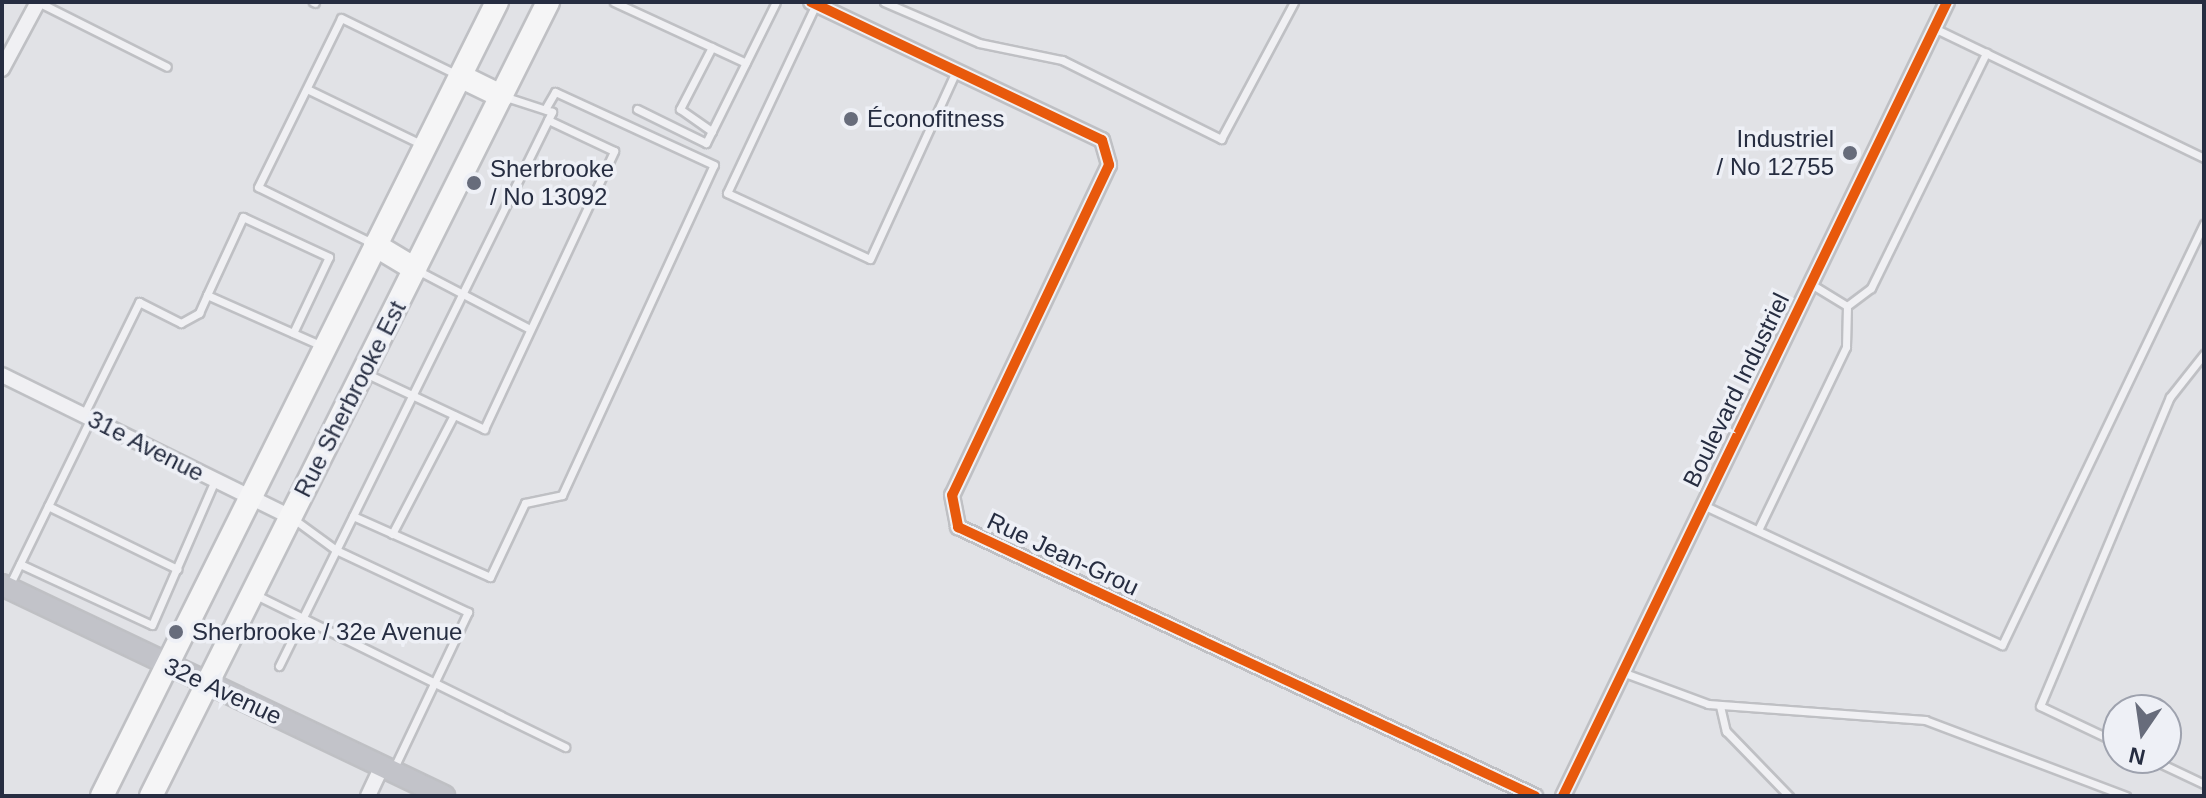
<!DOCTYPE html>
<html>
<head>
<meta charset="utf-8">
<style>
	body { margin:0 }
	#map { position:relative; width:2206px; height:798px; overflow:hidden; background:#e1e2e6; font-family:Helvetica,sans-serif }
	div>[style] { position:absolute }
	[style*='--x'] { left:calc(var(--x)*1px); top:calc(var(--y)*1px); width:calc(var(--w)*1px); rotate:calc(var(--a)*1deg) }
	.roads { filter:drop-shadow(2px 0 #bfc0c4) drop-shadow(-2px 0 #bfc0c4) drop-shadow(0 2px #bfc0c4) drop-shadow(0 -2px #bfc0c4) }
	.lane>* { height:7px; margin:-3.5px; padding:0 3.5px; transform-origin:3.5px; border-radius:3.5px; background:#f0f0f3 }
	.street>* { height:14px; margin:-7px; padding:0 7px; transform-origin:7px; border-radius:7px; background:#f0f0f3 }
	.secondary>* { height:20px; margin:-10px; padding:0 10px; transform-origin:10px; border-radius:10px; background:#c2c3c9 }
	.primary>* { height:22px; margin:-11px; padding:0 11px; transform-origin:11px; border-radius:11px; background:#f5f5f6 }
	.cycleway>* { height:10px; margin:-5px; padding:0 5px; transform-origin:5px; border-radius:5px; background:#e8590c }
	.dots>* { width:22px; height:22px; translate:-50% -50%; box-sizing:border-box; border:4px solid #eef0f6; border-radius:50% }
	span { translate:-50% -50%; white-space:nowrap; text-align:center; line-height:1.15; -webkit-text-stroke:7px #eef0f6; paint-order:stroke }
	.poi-label { font-size:24px; color:#262d41 }
	.left { translate:0 -50%; text-align:left }
	.right { translate:-100% -50%; text-align:right }
	.street-label { font-size:24px; color:#262d41 }
	.frame { position:absolute; inset:0; border:4px solid #262d41; pointer-events:none }
	.north { position:absolute; left:2102px; top:694px; width:80px; height:80px; box-sizing:border-box; background:#eef0f6; border:2px solid #9ea2ae; border-radius:50%; rotate:193deg; font-size:22px; font-weight:700; line-height:32px; text-align:center; color:#262d41 }
	.north::after { content:''; display:block; margin:auto; width:28px; height:36px; background:#676c7b; clip-path:polygon(50% 0,100% 100%,50% 72%,0 100%) }
</style>
</head>
<body>
<div id="map">
	<div class="roads">
		<div class="lane">
			<i style="--x:38;--y:2;--w:144;--a:26.7"></i>
			<i style="--x:313;--y:2;--w:2;--a:27"></i>
			<i style="--x:614;--y:2;--w:145;--a:24.8"></i>
			<i style="--x:884;--y:2;--w:103;--a:23.3"></i>
			<i style="--x:979;--y:43;--w:85;--a:11.6"></i>
			<i style="--x:1062;--y:60;--w:178;--a:26.4"></i>
			<i style="--x:1221;--y:139;--w:155;--a:-61.9"></i>
			<i style="--x:816;--y:4;--w:209;--a:115.2"></i>
			<i style="--x:727;--y:193;--w:157;--a:24.8"></i>
			<i style="--x:870;--y:259;--w:207;--a:-65.4"></i>
			<i style="--x:1934;--y:28;--w:300;--a:25.7"></i>
			<i style="--x:712;--y:47;--w:70;--a:117.3"></i>
			<i style="--x:680;--y:109;--w:39;--a:35"></i>
			<i style="--x:307;--y:89;--w:129;--a:25.8"></i>
			<i style="--x:637;--y:109;--w:77;--a:26.2"></i>
			<i style="--x:706;--y:143;--w:157;--a:-63.6"></i>
			<i style="--x:374;--y:244;--w:129;--a:-153.8"></i>
			<i style="--x:258;--y:187;--w:188;--a:-63.8"></i>
			<i style="--x:341;--y:18;--w:130;--a:26"></i>
			<i style="--x:417;--y:270;--w:127;--a:27.6"></i>
			<i style="--x:1811;--y:284;--w:42;--a:31.4"></i>
			<i style="--x:1847;--y:306;--w:30;--a:-37"></i>
			<i style="--x:1871;--y:288;--w:262;--a:-63.9"></i>
			<i style="--x:293;--y:333;--w:84;--a:-64.7"></i>
			<i style="--x:329;--y:257;--w:95;--a:-155.1"></i>
			<i style="--x:243;--y:217;--w:86;--a:114.8"></i>
			<i style="--x:207;--y:295;--w:126;--a:23.9"></i>
			<i style="--x:365;--y:373;--w:132;--a:25.2"></i>
			<i style="--x:484;--y:429;--w:307;--a:-64.9"></i>
			<i style="--x:614;--y:151;--w:73;--a:-154.8"></i>
			<i style="--x:84;--y:414;--w:125;--a:-63.8"></i>
			<i style="--x:139;--y:302;--w:47;--a:26.6"></i>
			<i style="--x:181;--y:323;--w:21;--a:-29"></i>
			<i style="--x:199;--y:313;--w:20;--a:-66"></i>
			<i style="--x:1703;--y:505;--w:330;--a:25.1"></i>
			<i style="--x:2002;--y:645;--w:467;--a:-64.4"></i>
			<i style="--x:48;--y:506;--w:144;--a:26"></i>
			<i style="--x:353;--y:516;--w:150;--a:24"></i>
			<i style="--x:490;--y:577;--w:82;--a:-64.7"></i>
			<i style="--x:525;--y:503;--w:38;--a:-12"></i>
			<i style="--x:562;--y:495;--w:363;--a:-65.3"></i>
			<i style="--x:714;--y:165;--w:175;--a:-155.3"></i>
			<i style="--x:555;--y:92;--w:20;--a:120"></i>
			<i style="--x:295;--y:520;--w:51;--a:36.2"></i>
			<i style="--x:336;--y:550;--w:146;--a:25.2"></i>
			<i style="--x:468;--y:612;--w:175;--a:115.4"></i>
			<i style="--x:1758;--y:530;--w:203;--a:-64.3"></i>
			<i style="--x:1846;--y:347;--w:41;--a:-88.6"></i>
			<i style="--x:392;--y:534;--w:134;--a:-62.5"></i>
			<i style="--x:20;--y:564;--w:145;--a:24.8"></i>
			<i style="--x:152;--y:625;--w:158;--a:-66.5"></i>
			<i style="--x:9;--y:586;--w:187;--a:-64"></i>
			<i style="--x:254;--y:594;--w:347;--a:26.2"></i>
			<i style="--x:279;--y:666;--w:618;--a:-63.77"></i>
			<i style="--x:552;--y:112;--w:48;--a:-161.9"></i>
			<i style="--x:1622;--y:672;--w:92;--a:20.4"></i>
			<i style="--x:1708;--y:704;--w:218;--a:4.2"></i>
			<i style="--x:1925;--y:720;--w:215;--a:20.7"></i>
			<i style="--x:1720;--y:706;--w:26;--a:77"></i>
			<i style="--x:1726;--y:731;--w:91;--a:45.9"></i>
			<i style="--x:2118;--y:743;--w:86;--a:-154.6"></i>
			<i style="--x:2040;--y:706;--w:335;--a:-67.2"></i>
			<i style="--x:2170;--y:397;--w:55;--a:-51.7"></i>
			<i style="--x:2149;--y:758;--w:61;--a:25.3"></i>
		</div>
		<div class="street">
			<i style="--x:811;--y:2;--w:322;--a:25.4"></i>
			<i style="--x:1102;--y:140;--w:26;--a:74"></i>
			<i style="--x:1109;--y:165;--w:365;--a:115.4"></i>
			<i style="--x:952;--y:495;--w:33;--a:79"></i>
			<i style="--x:958;--y:527;--w:637;--a:25"></i>
			<i style="--x:2;--y:69;--w:76;--a:-61.8"></i>
			<i style="--x:2;--y:375;--w:322;--a:26.2"></i>
			<i style="--x:368;--y:796;--w:33;--a:-65"></i>
			<i style="--x:1563;--y:796;--w:882;--a:-64.19"></i>
		</div>
		<div class="secondary">
			<i style="--x:2;--y:585;--w:490;--a:25.5"></i>
		</div>
		<div class="primary">
			<i style="--x:460;--y:76;--w:46;--a:26"></i>
			<i style="--x:375;--y:245;--w:47;--a:31"></i>
			<i style="--x:102;--y:796;--w:887;--a:-63.55"></i>
			<i style="--x:151;--y:796;--w:888;--a:-63.43"></i>
		</div>
	</div>
	<div class="cycleway">
		<i style="--x:811;--y:2;--w:322;--a:25.4"></i>
		<i style="--x:1102;--y:140;--w:26;--a:74"></i>
		<i style="--x:1109;--y:165;--w:365;--a:115.4"></i>
		<i style="--x:952;--y:495;--w:33;--a:79"></i>
		<i style="--x:958;--y:527;--w:637;--a:25"></i>
		<i style="--x:1563;--y:796;--w:882;--a:-64.19"></i>
	</div>
	<div class="dots">
		<i style="left:851px;top:119px;background:#676c7b"></i>
		<i style="left:1850px;top:153px;background:#676c7b"></i>
		<i style="left:474px;top:183px;background:#676c7b"></i>
		<i style="left:176px;top:632px;background:#676c7b"></i>
	</div>
	<div class="poi-label">
		<span class="left" style="left:867px;top:119px">Éconofitness</span>
		<span class="right" style="left:1834px;top:153px">Industriel<br>/ No 12755</span>
		<span class="left" style="left:490px;top:183px">Sherbrooke<br>/ No 13092</span>
		<span class="left" style="left:192px;top:632px">Sherbrooke / 32e Avenue</span>
	</div>
	<div class="street-label">
		<span style="left:1736px;top:390px;rotate:-64deg">Boulevard Industriel</span>
		<span style="left:350px;top:399px;rotate:-63deg">Rue Sherbrooke Est</span>
		<span style="left:146px;top:446px;rotate:27deg">31e Avenue</span>
		<span style="left:1063px;top:554px;rotate:25deg">Rue Jean-Grou</span>
		<span style="left:223px;top:691px;rotate:25deg">32e Avenue</span>
	</div>
	<div class="frame"></div>
	<div class="north">N</div>
</div>
</body>
</html>
